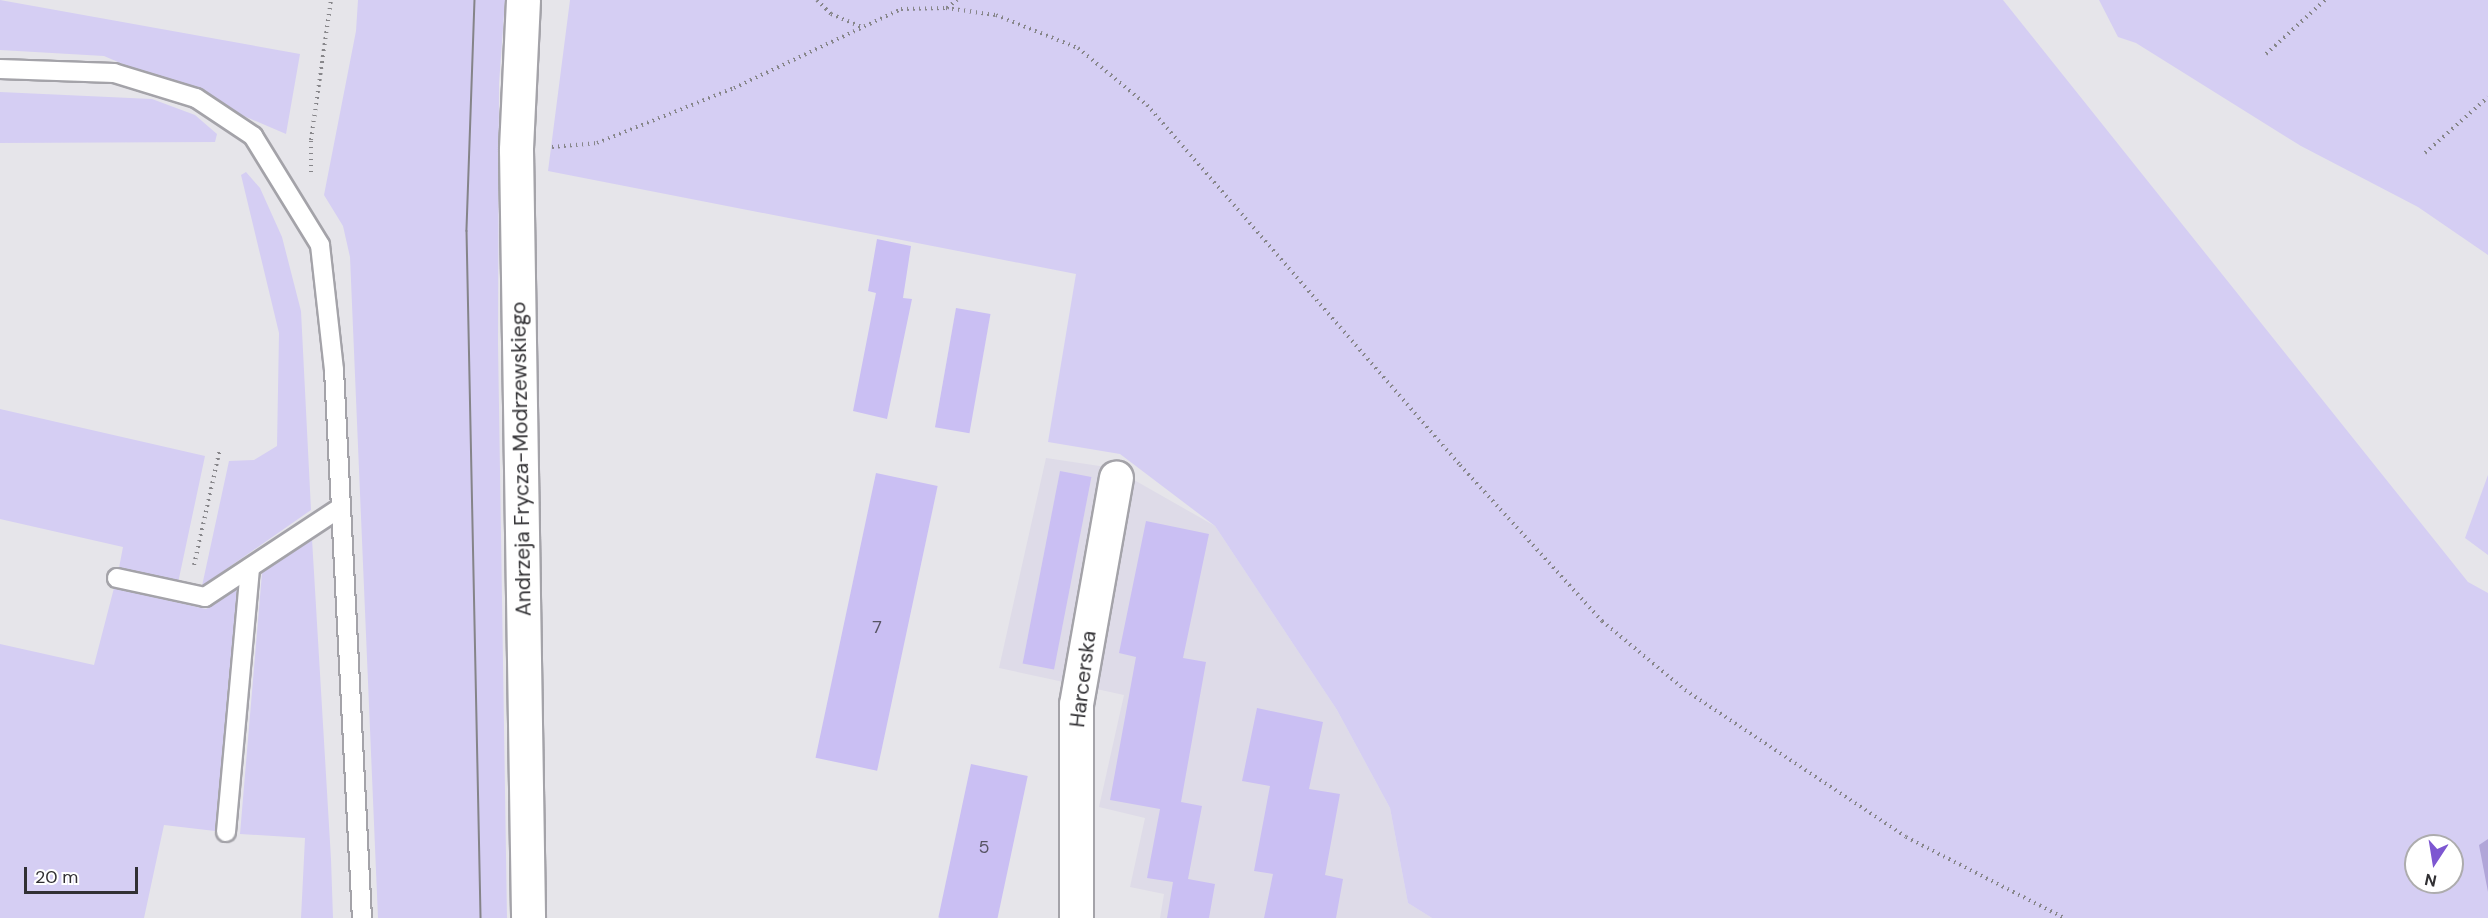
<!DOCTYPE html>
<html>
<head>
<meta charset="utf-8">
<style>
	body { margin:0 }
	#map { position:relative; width:2488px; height:918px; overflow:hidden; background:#e6e5ea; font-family:"DM Sans",sans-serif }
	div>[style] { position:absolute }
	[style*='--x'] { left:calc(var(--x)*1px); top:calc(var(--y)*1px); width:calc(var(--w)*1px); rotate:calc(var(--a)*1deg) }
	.built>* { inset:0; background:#dedbe8 }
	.green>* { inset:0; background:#d5cef3 }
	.water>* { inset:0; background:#b1a6d8 }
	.building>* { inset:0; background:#cabff3; transform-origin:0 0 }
	.path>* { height:4px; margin-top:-2px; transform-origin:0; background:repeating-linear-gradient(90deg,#87868a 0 1.5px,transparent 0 6px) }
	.roads { filter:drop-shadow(2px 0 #a4a3a9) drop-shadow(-2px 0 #a4a3a9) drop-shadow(0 2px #a4a3a9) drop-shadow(0 -2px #a4a3a9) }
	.lane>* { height:18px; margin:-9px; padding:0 9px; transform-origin:9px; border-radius:9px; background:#fff }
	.street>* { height:33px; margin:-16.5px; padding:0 16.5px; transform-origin:16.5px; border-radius:16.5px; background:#fff }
	.secondary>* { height:33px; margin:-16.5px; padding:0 16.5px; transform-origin:16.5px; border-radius:16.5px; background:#fff }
	.tram>* { height:1.5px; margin:-0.75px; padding:0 0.75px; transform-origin:0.75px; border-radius:0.75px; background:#858488 }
	span { translate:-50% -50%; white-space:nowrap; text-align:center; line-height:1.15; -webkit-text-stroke:4.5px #fff; paint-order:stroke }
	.number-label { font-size:18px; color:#575463 }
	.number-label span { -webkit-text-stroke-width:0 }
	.street-label { font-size:21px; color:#313033 }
	.north { position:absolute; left:2404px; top:834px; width:60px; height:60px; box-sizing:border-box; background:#fff; border:2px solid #adacad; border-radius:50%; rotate:192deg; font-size:16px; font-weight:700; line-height:24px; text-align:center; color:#313033 }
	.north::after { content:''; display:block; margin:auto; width:21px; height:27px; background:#7d57d1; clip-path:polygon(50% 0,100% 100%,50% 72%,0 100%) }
	.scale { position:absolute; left:24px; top:867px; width:114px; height:27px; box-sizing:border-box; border:3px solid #313033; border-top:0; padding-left:8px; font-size:18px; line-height:21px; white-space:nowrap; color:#313033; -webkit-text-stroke:4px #fff; paint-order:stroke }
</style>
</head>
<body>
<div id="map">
	<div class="built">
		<i style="clip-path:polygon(1046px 458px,1113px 468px,1215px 526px,1337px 710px,1390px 808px,1408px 903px,1432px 918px,1160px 918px,1164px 894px,1130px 887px,1145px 818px,1099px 807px,1124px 695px,999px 668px)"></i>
	</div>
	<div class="green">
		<i style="clip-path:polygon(0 0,300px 54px,286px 134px,104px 56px,0 50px)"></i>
		<i style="clip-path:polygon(358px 0,505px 0,499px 84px,498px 343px,507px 918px,378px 918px,350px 257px,343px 226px,324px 195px,356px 31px)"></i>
		<i style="clip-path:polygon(evenodd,570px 0,2003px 0,2468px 582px,2488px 593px,2488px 918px,1432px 918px,1408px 903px,1390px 808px,1337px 710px,1215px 526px,1120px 454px,1048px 442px,1076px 274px,548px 171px,570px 0,2416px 846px,2452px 846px,2452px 882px,2416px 882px,2416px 846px)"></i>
		<i style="clip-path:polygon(2099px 0,2488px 0,2488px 255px,2418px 207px,2301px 146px,2136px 43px,2118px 37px)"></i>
		<i style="clip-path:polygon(0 92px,152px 99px,195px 115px,217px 134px,215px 142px,0 143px)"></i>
		<i style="clip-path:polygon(246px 172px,260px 188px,282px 237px,301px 311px,311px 510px,202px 586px,229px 461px,254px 460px,277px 446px,279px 333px,241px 175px)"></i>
		<i style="clip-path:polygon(0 409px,205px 456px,178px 583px,119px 568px,123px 547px,0 519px)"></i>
		<i style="clip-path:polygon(2488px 475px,2488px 555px,2465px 538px)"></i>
		<i style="clip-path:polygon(312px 539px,331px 859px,333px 918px,301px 918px,305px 838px,240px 834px,262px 573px)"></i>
		<i style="clip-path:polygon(114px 588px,206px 609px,237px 588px,215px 831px,164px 825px,144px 918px,0 918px,0 644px,94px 665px)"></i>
	</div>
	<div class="water">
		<i style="clip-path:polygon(2488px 839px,2488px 892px,2479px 845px)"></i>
	</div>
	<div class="building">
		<i style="clip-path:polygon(877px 239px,911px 246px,903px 298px,912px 299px,887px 419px,853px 411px,876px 293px,868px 291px)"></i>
		<i style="left:956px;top:308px;width:35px;height:121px;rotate:10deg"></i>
		<i style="left:1060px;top:471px;width:32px;height:196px;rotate:11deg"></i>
		<i style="left:876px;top:473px;width:63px;height:291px;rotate:12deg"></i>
		<i style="clip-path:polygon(1146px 521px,1209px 534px,1183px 658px,1206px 662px,1181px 802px,1202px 806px,1188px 879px,1215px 884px,1209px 918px,1167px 918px,1173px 882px,1147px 878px,1160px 809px,1110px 800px,1136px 657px,1119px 653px)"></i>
		<i style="clip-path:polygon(1257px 708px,1323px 722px,1309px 789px,1340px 794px,1325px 875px,1343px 879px,1336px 918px,1264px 918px,1273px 874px,1254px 871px,1270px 786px,1242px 781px)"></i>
		<i style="left:971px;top:764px;width:58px;height:157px;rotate:12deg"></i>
	</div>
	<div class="path">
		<i style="--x:817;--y:0;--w:20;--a:45"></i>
		<i style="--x:831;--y:14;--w:33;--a:23"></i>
		<i style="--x:947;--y:8;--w:13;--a:-39"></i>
		<i style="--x:2266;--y:54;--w:80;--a:-42.5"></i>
		<i style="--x:552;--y:147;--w:45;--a:-5.1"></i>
		<i style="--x:597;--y:143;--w:148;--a:-21.9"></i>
		<i style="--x:734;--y:88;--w:185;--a:-25.3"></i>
		<i style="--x:901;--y:9;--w:45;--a:-1.3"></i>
		<i style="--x:946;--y:8;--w:50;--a:8"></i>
		<i style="--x:996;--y:15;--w:88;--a:21.9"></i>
		<i style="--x:1078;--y:48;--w:89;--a:39.6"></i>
		<i style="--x:1147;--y:105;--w:477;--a:49"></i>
		<i style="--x:1460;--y:465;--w:211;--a:47.7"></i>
		<i style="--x:1602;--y:621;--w:108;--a:39.7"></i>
		<i style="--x:1685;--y:690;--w:265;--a:33.6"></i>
		<i style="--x:1906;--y:837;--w:178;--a:27.1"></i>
		<i style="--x:2425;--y:153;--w:84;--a:-41.6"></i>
		<i style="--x:311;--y:172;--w:32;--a:-90"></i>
		<i style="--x:311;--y:140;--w:141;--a:-81.9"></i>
		<i style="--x:194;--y:565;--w:119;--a:-77.4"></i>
	</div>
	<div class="roads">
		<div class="lane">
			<i style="--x:0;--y:69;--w:114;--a:2"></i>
			<i style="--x:114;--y:73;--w:86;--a:17"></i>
			<i style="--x:196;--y:98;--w:69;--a:33.7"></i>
			<i style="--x:253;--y:136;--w:128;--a:58.4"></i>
			<i style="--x:320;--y:245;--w:126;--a:83.6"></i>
			<i style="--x:334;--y:370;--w:549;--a:87.08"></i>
			<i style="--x:117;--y:578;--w:90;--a:12.2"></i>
			<i style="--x:205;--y:597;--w:162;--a:-33.4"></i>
			<i style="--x:226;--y:832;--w:265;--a:-84.8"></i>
		</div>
		<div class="street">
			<i style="--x:1076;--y:918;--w:214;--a:-90"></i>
			<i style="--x:1076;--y:704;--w:230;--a:-80"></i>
		</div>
		<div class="secondary">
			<i style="--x:523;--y:0;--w:150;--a:92.7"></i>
			<i style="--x:516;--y:150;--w:768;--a:89.1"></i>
		</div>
	</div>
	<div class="tram">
		<i style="--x:475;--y:0;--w:231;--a:92"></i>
		<i style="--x:467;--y:231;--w:687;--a:88.83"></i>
	</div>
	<div class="number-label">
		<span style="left:877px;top:627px">7</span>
		<span style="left:984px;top:847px">5</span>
	</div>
	<div class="street-label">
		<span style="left:521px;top:459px;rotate:-91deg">Andrzeja Frycza-Modrzewskiego</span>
		<span style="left:1083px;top:679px;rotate:-83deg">Harcerska</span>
	</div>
	<div class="north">N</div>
	<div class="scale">20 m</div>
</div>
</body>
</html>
